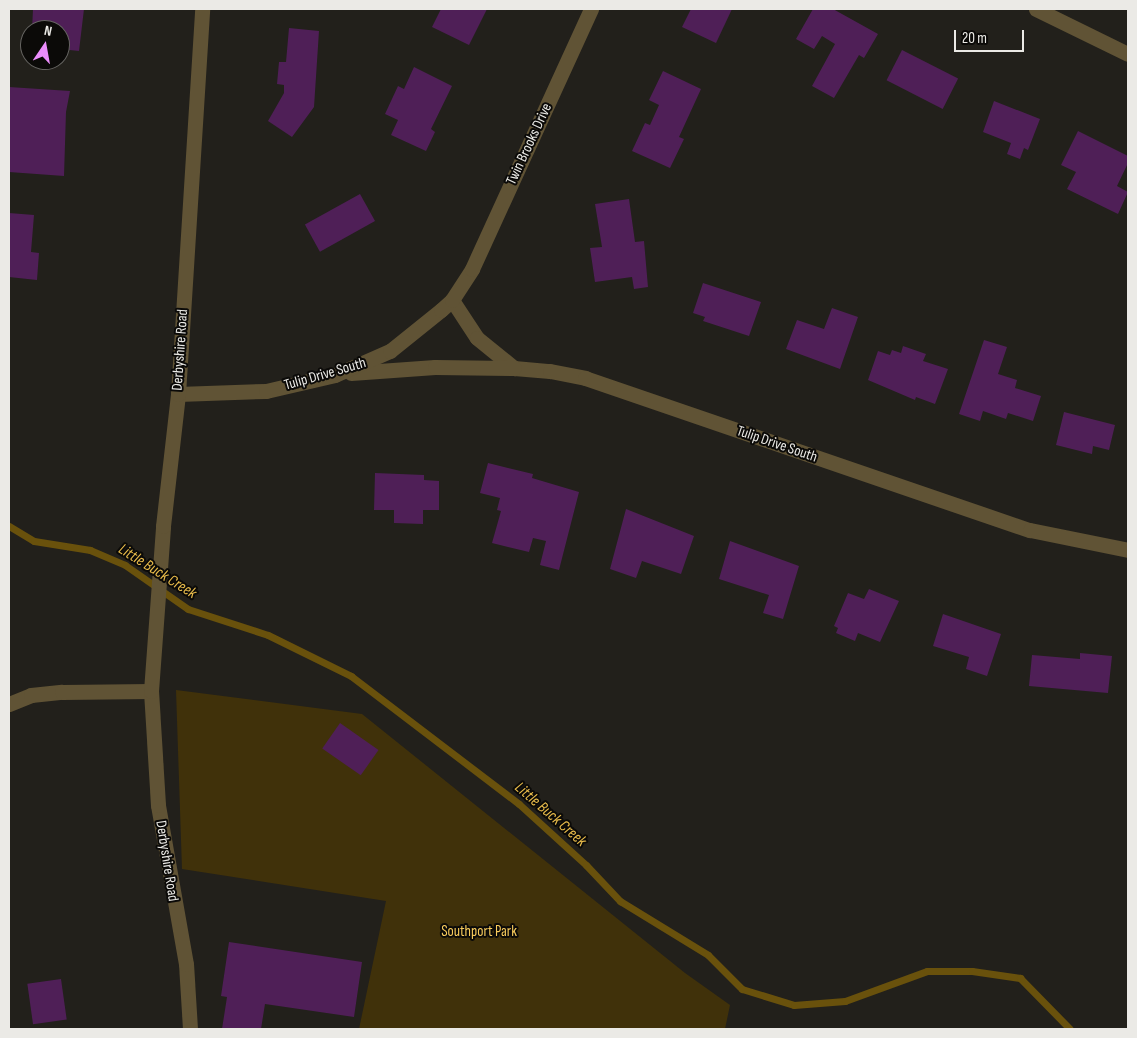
<!DOCTYPE html>
<html>
<head>
<meta charset="utf-8">
<style>
	body { margin:0 }
	#map { position:relative; width:1137px; height:1038px; overflow:hidden; background:#22201b; font-family:"Sofia Sans Condensed",sans-serif }
	div>[style] { position:absolute }
	[style*='--x'] { left:calc(var(--x)*1px); top:calc(var(--y)*1px); width:calc(var(--w)*1px); rotate:calc(var(--a)*1deg) }
	.green>* { inset:0; background:#40310a }
	.stream>* { height:7px; margin:-3.5px; padding:0 3.5px; transform-origin:3.5px; border-radius:3.5px; background:#69510c }
	.building>* { inset:0; background:#4f1f57; transform-origin:0 0 }
	.minor>* { height:15px; margin:-7.5px; padding:0 7.5px; transform-origin:7.5px; border-radius:7.5px; background:#605335 }
	span { translate:-50% -50%; white-space:nowrap; text-align:center; line-height:1.15; -webkit-text-stroke:4px #0b0a08; paint-order:stroke }
	.street-label { font-size:15px; color:#ebeae6 }
	.park-label { font-size:15px; color:#facd5d }
	.water-label { font-size:16px; color:#e9bc4b; font-style:italic }
	.frame { position:absolute; inset:0; border:10px solid #ebeae6; pointer-events:none }
	.north { position:absolute; left:20px; top:20px; width:50px; height:50px; box-sizing:border-box; background:#0b0a08; border:1px solid #656461; border-radius:50%; rotate:12deg; font-size:14px; font-weight:700; line-height:20px; text-align:center; color:#ebeae6 }
	.north::after { content:''; display:block; margin:auto; width:18px; height:22px; background:#eb8dfc; clip-path:polygon(50% 0,100% 100%,50% 72%,0 100%) }
	.scale { position:absolute; left:954px; top:30px; width:70px; height:22px; box-sizing:border-box; border:2px solid #ebeae6; border-top:0; padding-left:6px; font-size:15px; line-height:18px; white-space:nowrap; color:#ebeae6; -webkit-text-stroke:4px #0b0a08; paint-order:stroke }
</style>
</head>
<body>
<div id="map">
	<div class="green">
		<i style="clip-path:polygon(176px 690px,362px 714px,685px 973px,730px 1005px,725px 1029px,359px 1029px,386px 901px,182px 869px)"></i>
	</div>
	<div class="stream">
		<i style="--x:9;--y:526;--w:29;--a:31"></i>
		<i style="--x:34;--y:541;--w:57;--a:9.1"></i>
		<i style="--x:90;--y:550;--w:38;--a:23"></i>
		<i style="--x:125;--y:565;--w:77;--a:34.9"></i>
		<i style="--x:188;--y:609;--w:84;--a:18"></i>
		<i style="--x:268;--y:635;--w:93;--a:26.3"></i>
		<i style="--x:351;--y:676;--w:211;--a:37.3"></i>
		<i style="--x:519;--y:804;--w:91;--a:42.3"></i>
		<i style="--x:586;--y:865;--w:50;--a:46.6"></i>
		<i style="--x:620;--y:901;--w:103;--a:31.5"></i>
		<i style="--x:708;--y:955;--w:48;--a:45"></i>
		<i style="--x:742;--y:989;--w:54;--a:17.1"></i>
		<i style="--x:794;--y:1005;--w:51;--a:-4.5"></i>
		<i style="--x:845;--y:1001;--w:87;--a:-20.1"></i>
		<i style="--x:927;--y:971;--w:45;--a:0"></i>
		<i style="--x:972;--y:971;--w:49;--a:8.3"></i>
		<i style="--x:1020;--y:978;--w:71;--a:45.6"></i>
	</div>
	<div class="building">
		<i style="clip-path:polygon(33px 9px,84px 9px,79px 51px,60px 49px,60px 30px,32px 30px)"></i>
		<i style="clip-path:polygon(441px 9px,487px 9px,469px 45px,432px 27px)"></i>
		<i style="clip-path:polygon(691px 9px,732px 9px,716px 43px,682px 27px)"></i>
		<i style="clip-path:polygon(813px 9px,833px 9px,878px 34px,864px 58px,859px 55px,834px 98px,812px 86px,835px 44px,822px 36px,814px 49px,796px 39px)"></i>
		<i style="clip-path:polygon(289px 28px,319px 31px,314px 107px,292px 137px,268px 121px,284px 93px,284px 85px,277px 84px,279px 62px,286px 62px)"></i>
		<i style="left:902px;top:50px;width:63px;height:34px;rotate:27deg"></i>
		<i style="clip-path:polygon(414px 67px,452px 86px,431px 129px,435px 132px,426px 151px,391px 135px,398px 120px,385px 114px,398px 86px,404px 89px)"></i>
		<i style="clip-path:polygon(663px 71px,701px 89px,679px 137px,684px 139px,670px 168px,632px 151px,645px 123px,650px 125px,659px 105px,649px 100px)"></i>
		<i style="clip-path:polygon(9px 87px,70px 91px,66px 112px,64px 176px,9px 172px)"></i>
		<i style="clip-path:polygon(994px 101px,1040px 119px,1028px 150px,1024px 148px,1020px 159px,1007px 154px,1011px 143px,983px 132px)"></i>
		<i style="clip-path:polygon(1078px 131px,1128px 156px,1128px 163px,1117px 186px,1128px 192px,1118px 214px,1067px 189px,1076px 172px,1061px 165px)"></i>
		<i style="left:360px;top:194px;width:31px;height:63px;rotate:61deg"></i>
		<i style="clip-path:polygon(629px 199px,635px 242px,644px 241px,648px 287px,634px 289px,632px 277px,595px 282px,590px 248px,602px 247px,595px 204px)"></i>
		<i style="clip-path:polygon(9px 213px,34px 215px,31px 252px,39px 253px,37px 280px,9px 277px)"></i>
		<i style="clip-path:polygon(703px 283px,761px 302px,749px 336px,703px 321px,705px 317px,693px 313px)"></i>
		<i style="clip-path:polygon(832px 308px,858px 317px,840px 369px,786px 349px,797px 320px,824px 329px)"></i>
		<i style="clip-path:polygon(984px 340px,1007px 347px,998px 374px,1017px 380px,1015px 388px,1041px 396px,1033px 421px,1008px 413px,1006px 419px,983px 411px,980px 421px,959px 414px)"></i>
		<i style="clip-path:polygon(903px 346px,926px 354px,923px 361px,948px 369px,935px 404px,916px 397px,915px 400px,868px 380px,878px 351px,890px 355px,892px 350px,901px 353px)"></i>
		<i style="clip-path:polygon(1064px 412px,1115px 425px,1109px 450px,1093px 446px,1092px 454px,1056px 445px)"></i>
		<i style="clip-path:polygon(488px 463px,533px 474px,532px 478px,579px 492px,559px 570px,540px 565px,546px 541px,533px 538px,529px 552px,492px 543px,501px 511px,497px 510px,500px 498px,480px 493px)"></i>
		<i style="clip-path:polygon(375px 473px,424px 475px,424px 480px,439px 481px,439px 510px,423px 510px,423px 524px,394px 523px,394px 510px,374px 510px)"></i>
		<i style="clip-path:polygon(626px 509px,694px 536px,681px 574px,642px 561px,636px 578px,610px 569px)"></i>
		<i style="clip-path:polygon(730px 541px,799px 566px,783px 619px,763px 613px,769px 595px,719px 579px)"></i>
		<i style="clip-path:polygon(869px 589px,899px 601px,880px 642px,858px 633px,855px 641px,836px 633px,838px 628px,834px 626px,848px 593px,864px 599px)"></i>
		<i style="clip-path:polygon(943px 614px,1001px 634px,987px 676px,966px 669px,969px 657px,933px 646px)"></i>
		<i style="clip-path:polygon(1080px 653px,1112px 656px,1108px 693px,1029px 686px,1032px 655px,1080px 659px)"></i>
		<i style="left:340px;top:723px;width:47px;height:31px;rotate:35deg"></i>
		<i style="clip-path:polygon(229px 942px,362px 962px,354px 1017px,265px 1004px,261px 1029px,222px 1029px,227px 997px,221px 996px)"></i>
		<i style="left:61px;top:979px;width:41px;height:34px;rotate:82deg"></i>
	</div>
	<div class="minor">
		<i style="--x:1036;--y:9;--w:102;--a:26.1"></i>
		<i style="--x:452;--y:300;--w:45;--a:56.7"></i>
		<i style="--x:477;--y:338;--w:48;--a:39"></i>
		<i style="--x:514;--y:368;--w:36;--a:5"></i>
		<i style="--x:550;--y:371;--w:36;--a:11"></i>
		<i style="--x:585;--y:378;--w:470;--a:18.9"></i>
		<i style="--x:1030;--y:530;--w:100;--a:11.5"></i>
		<i style="--x:351;--y:373;--w:84;--a:-4.1"></i>
		<i style="--x:435;--y:367;--w:79;--a:0.7"></i>
		<i style="--x:178;--y:394;--w:88;--a:-2"></i>
		<i style="--x:266;--y:391;--w:71;--a:-13.1"></i>
		<i style="--x:335;--y:375;--w:60;--a:-23.6"></i>
		<i style="--x:390;--y:351;--w:65;--a:-38.8"></i>
		<i style="--x:441;--y:310;--w:15;--a:-42"></i>
		<i style="--x:452;--y:300;--w:37;--a:-57"></i>
		<i style="--x:472;--y:269;--w:286;--a:-65.4"></i>
		<i style="--x:9;--y:704;--w:24;--a:-22"></i>
		<i style="--x:31;--y:695;--w:31;--a:-6"></i>
		<i style="--x:62;--y:692;--w:89;--a:-0.6"></i>
		<i style="--x:190;--y:1029;--w:65;--a:-93.5"></i>
		<i style="--x:186;--y:964;--w:161;--a:-100"></i>
		<i style="--x:158;--y:805;--w:114;--a:-93.5"></i>
		<i style="--x:151;--y:691;--w:165;--a:-85.8"></i>
		<i style="--x:163;--y:526;--w:133;--a:-83.5"></i>
		<i style="--x:178;--y:394;--w:386;--a:-86.4"></i>
	</div>
	<div class="street-label">
		<span style="left:529px;top:144px;rotate:-65deg">Twin Brooks Drive</span>
		<span style="left:180px;top:350px;rotate:-86deg">Derbyshire Road</span>
		<span style="left:325px;top:374px;rotate:-16deg">Tulip Drive South</span>
		<span style="left:777px;top:444px;rotate:19deg">Tulip Drive South</span>
		<span style="left:167px;top:861px;rotate:81deg">Derbyshire Road</span>
	</div>
	<div class="park-label">
		<span style="left:479px;top:932px">Southport Park</span>
	</div>
	<div class="water-label">
		<span style="left:157px;top:572px;rotate:32deg">Little Buck Creek</span>
		<span style="left:550px;top:815px;rotate:41deg">Little Buck Creek</span>
	</div>
	<div class="frame"></div>
	<div class="north">N</div>
	<div class="scale">20 m</div>
</div>
</body>
</html>
